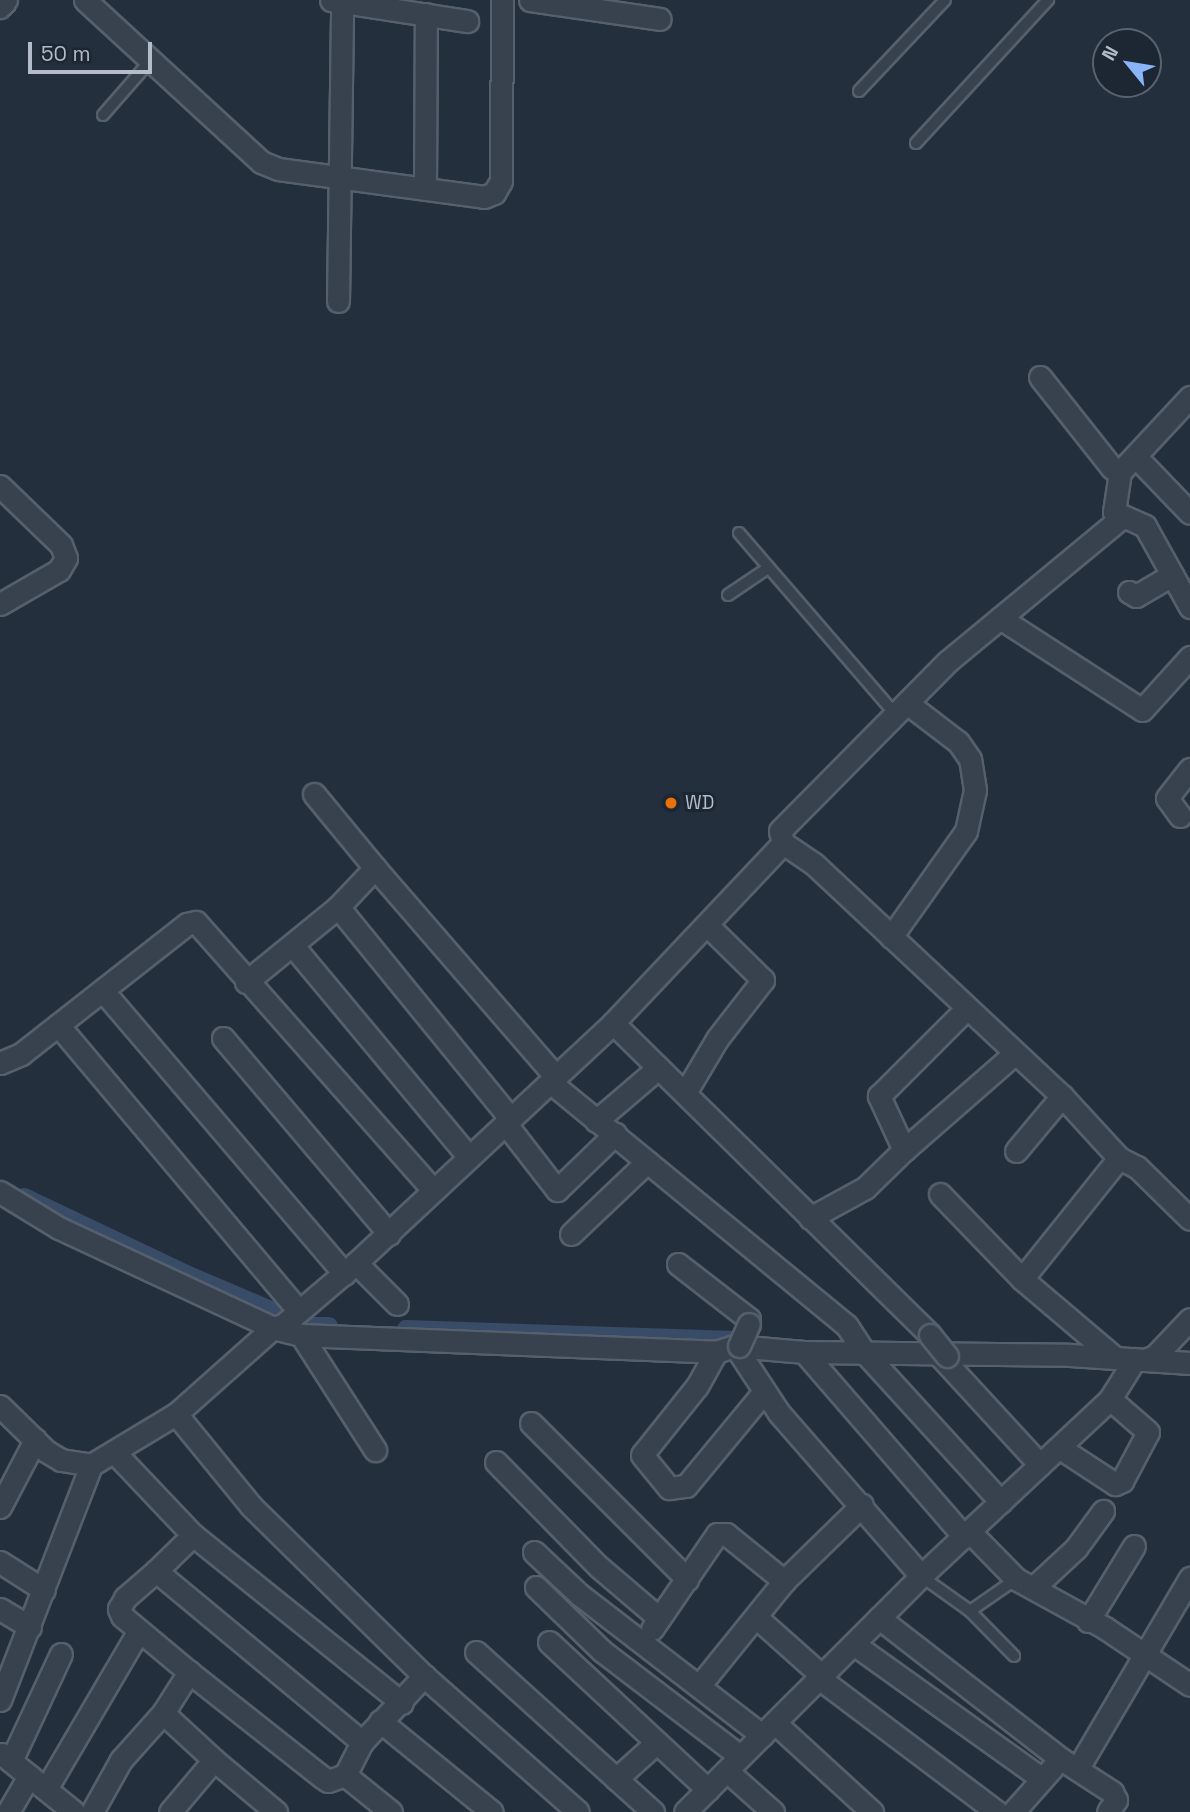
<!DOCTYPE html>
<html>
<head>
<meta charset="utf-8">
<style>
	body { margin:0 }
	#map { position:relative; width:1190px; height:1812px; overflow:hidden; background:#242f3e; font-family:"Space Grotesk",sans-serif }
	div>[style] { position:absolute }
	[style*='--x'] { left:calc(var(--x)*1px); top:calc(var(--y)*1px); width:calc(var(--w)*1px); rotate:calc(var(--a)*1deg) }
	.canal>* { height:18px; margin:-9px; padding:0 9px; transform-origin:9px; border-radius:9px; background:#394c67 }
	.roads { filter:drop-shadow(2px 0 #565f6c) drop-shadow(-2px 0 #565f6c) drop-shadow(0 2px #565f6c) drop-shadow(0 -2px #565f6c) }
	.lane>* { height:10px; margin:-5px; padding:0 5px; transform-origin:5px; border-radius:5px; background:#38414e }
	.street>* { height:21px; margin:-10.5px; padding:0 10.5px; transform-origin:10.5px; border-radius:10.5px; background:#38414e }
	.bridges { filter:drop-shadow(2px 0 #565f6c) drop-shadow(-2px 0 #565f6c) drop-shadow(0 2px #565f6c) drop-shadow(0 -2px #565f6c) }
	.street-bridge>* { height:21px; margin:-10.5px; padding:0 10.5px; transform-origin:10.5px; border-radius:10.5px; background:#38414e }
	.dots>* { width:19px; height:19px; translate:-50% -50%; box-sizing:border-box; border:4px solid #1d2633; border-radius:50% }
	span { translate:-50% -50%; white-space:nowrap; text-align:center; line-height:1.15; -webkit-text-stroke:6px #1d2633; paint-order:stroke }
	.poi-label { font-size:19px; color:#b4bcc9 }
	.left { translate:0 -50%; text-align:left }
	.north { position:absolute; left:1092px; top:28px; width:70px; height:70px; box-sizing:border-box; background:#1d2633; border:2px solid #59626f; border-radius:50%; rotate:300deg; font-size:19px; font-weight:700; line-height:28px; text-align:center; color:#b4bcc9 }
	.north::after { content:''; display:block; margin:auto; width:24px; height:32px; background:#8ab4f8; clip-path:polygon(50% 0,100% 100%,50% 72%,0 100%) }
	.scale { position:absolute; left:28px; top:42px; width:124px; height:32px; box-sizing:border-box; border:4px solid #b4bcc9; border-top:0; padding-left:9px; font-size:21px; line-height:24px; white-space:nowrap; color:#b4bcc9; -webkit-text-stroke:5px #1d2633; paint-order:stroke }
</style>
</head>
<body>
<div id="map">
	<div class="canal">
		<i style="--x:24;--y:1197;--w:177;--a:25.4"></i>
		<i style="--x:184;--y:1273;--w:135;--a:23.1"></i>
		<i style="--x:308;--y:1326;--w:21;--a:0"></i>
		<i style="--x:406;--y:1329;--w:336;--a:1.9"></i>
	</div>
	<div class="roads">
		<div class="lane">
			<i style="--x:859;--y:91;--w:125;--a:-46.6"></i>
			<i style="--x:103;--y:115;--w:73;--a:-48.9"></i>
			<i style="--x:916;--y:143;--w:195;--a:-47.3"></i>
			<i style="--x:739;--y:533;--w:240;--a:49.2"></i>
			<i style="--x:728;--y:595;--w:48;--a:-34"></i>
			<i style="--x:921;--y:1576;--w:60;--a:35.5"></i>
			<i style="--x:970;--y:1611;--w:56;--a:-34.8"></i>
			<i style="--x:970;--y:1611;--w:63;--a:45.6"></i>
		</div>
		<div class="street">
			<i style="--x:85;--y:0;--w:239;--a:42.6"></i>
			<i style="--x:261;--y:162;--w:18;--a:22"></i>
			<i style="--x:278;--y:169;--w:208;--a:7.7"></i>
			<i style="--x:484;--y:197;--w:11;--a:-22"></i>
			<i style="--x:494;--y:193;--w:14;--a:-60"></i>
			<i style="--x:501;--y:181;--w:181;--a:-89.7"></i>
			<i style="--x:331;--y:0;--w:138;--a:8.8"></i>
			<i style="--x:530;--y:0;--w:131;--a:8.3"></i>
			<i style="--x:0;--y:7;--w:9;--a:-49"></i>
			<i style="--x:425;--y:189;--w:175;--a:-89.7"></i>
			<i style="--x:338;--y:301;--w:299;--a:-89.2"></i>
			<i style="--x:1040;--y:377;--w:116;--a:51.6"></i>
			<i style="--x:1112;--y:468;--w:9;--a:27"></i>
			<i style="--x:1137;--y:458;--w:76;--a:46.1"></i>
			<i style="--x:0;--y:486;--w:85;--a:44"></i>
			<i style="--x:61;--y:545;--w:14;--a:69"></i>
			<i style="--x:66;--y:558;--w:14;--a:120"></i>
			<i style="--x:59;--y:570;--w:68;--a:150"></i>
			<i style="--x:1114;--y:512;--w:9;--a:41"></i>
			<i style="--x:1121;--y:518;--w:224;--a:140.4"></i>
			<i style="--x:948;--y:661;--w:239;--a:134.7"></i>
			<i style="--x:780;--y:831;--w:12;--a:76"></i>
			<i style="--x:783;--y:843;--w:37;--a:34"></i>
			<i style="--x:814;--y:864;--w:340;--a:43.1"></i>
			<i style="--x:1062;--y:1096;--w:84;--a:47.4"></i>
			<i style="--x:1119;--y:1158;--w:20;--a:27"></i>
			<i style="--x:1137;--y:1167;--w:74;--a:44.5"></i>
			<i style="--x:1114;--y:512;--w:40;--a:-81.5"></i>
			<i style="--x:1120;--y:472;--w:103;--a:-47"></i>
			<i style="--x:1114;--y:512;--w:34;--a:24"></i>
			<i style="--x:1145;--y:526;--w:93;--a:60.9"></i>
			<i style="--x:1129;--y:592;--w:8;--a:30"></i>
			<i style="--x:1136;--y:596;--w:42;--a:-30.3"></i>
			<i style="--x:1000;--y:618;--w:169;--a:32.9"></i>
			<i style="--x:1142;--y:710;--w:72;--a:-47.8"></i>
			<i style="--x:314;--y:794;--w:96;--a:50.5"></i>
			<i style="--x:1180;--y:816;--w:22;--a:-126"></i>
			<i style="--x:1167;--y:798;--w:37;--a:-52"></i>
			<i style="--x:338;--y:907;--w:272;--a:50.8"></i>
			<i style="--x:891;--y:937;--w:130;--a:-54.7"></i>
			<i style="--x:966;--y:831;--w:42;--a:-77.6"></i>
			<i style="--x:975;--y:790;--w:31;--a:-99"></i>
			<i style="--x:970;--y:759;--w:21;--a:-125"></i>
			<i style="--x:958;--y:742;--w:64;--a:-142.6"></i>
			<i style="--x:293;--y:946;--w:275;--a:50.2"></i>
			<i style="--x:246;--y:982;--w:119;--a:-39.2"></i>
			<i style="--x:338;--y:907;--w:54;--a:-46.5"></i>
			<i style="--x:375;--y:868;--w:276;--a:49.1"></i>
			<i style="--x:103;--y:991;--w:372;--a:49.5"></i>
			<i style="--x:613;--y:1023;--w:445;--a:44.5"></i>
			<i style="--x:58;--y:1025;--w:374;--a:49.9"></i>
			<i style="--x:223;--y:1038;--w:257;--a:49.7"></i>
			<i style="--x:0;--y:1063;--w:23;--a:-23"></i>
			<i style="--x:21;--y:1054;--w:211;--a:-38.1"></i>
			<i style="--x:187;--y:924;--w:9;--a:-13"></i>
			<i style="--x:196;--y:922;--w:358;--a:48.5"></i>
			<i style="--x:550;--y:1082;--w:384;--a:39.4"></i>
			<i style="--x:847;--y:1326;--w:31;--a:57"></i>
			<i style="--x:864;--y:1352;--w:203;--a:47.6"></i>
			<i style="--x:685;--y:1093;--w:63;--a:-59.3"></i>
			<i style="--x:717;--y:1039;--w:75;--a:-52.1"></i>
			<i style="--x:763;--y:980;--w:77;--a:-135.5"></i>
			<i style="--x:596;--y:1121;--w:82;--a:-40.5"></i>
			<i style="--x:505;--y:1123;--w:85;--a:52.2"></i>
			<i style="--x:557;--y:1190;--w:81;--a:-44"></i>
			<i style="--x:904;--y:1150;--w:147;--a:-41.1"></i>
			<i style="--x:1016;--y:1151;--w:72;--a:-50.1"></i>
			<i style="--x:0;--y:1192;--w:69;--a:31.4"></i>
			<i style="--x:59;--y:1228;--w:236;--a:25"></i>
			<i style="--x:273;--y:1328;--w:29;--a:14"></i>
			<i style="--x:301;--y:1335;--w:415;--a:2.3"></i>
			<i style="--x:716;--y:1352;--w:20;--a:-18"></i>
			<i style="--x:735;--y:1346;--w:69;--a:5"></i>
			<i style="--x:804;--y:1352;--w:266;--a:0.6"></i>
			<i style="--x:1070;--y:1355;--w:120;--a:3.8"></i>
			<i style="--x:940;--y:1194;--w:118;--a:46"></i>
			<i style="--x:1022;--y:1279;--w:121;--a:40.3"></i>
			<i style="--x:810;--y:1218;--w:63;--a:-28.6"></i>
			<i style="--x:865;--y:1188;--w:54;--a:-44.3"></i>
			<i style="--x:904;--y:1150;--w:60;--a:-114.8"></i>
			<i style="--x:879;--y:1096;--w:124;--a:-45"></i>
			<i style="--x:571;--y:1234;--w:105;--a:-43.5"></i>
			<i style="--x:356;--y:1263;--w:58;--a:45"></i>
			<i style="--x:678;--y:1264;--w:90;--a:37.8"></i>
			<i style="--x:749;--y:1319;--w:5;--a:90"></i>
			<i style="--x:1022;--y:1279;--w:155;--a:-51.3"></i>
			<i style="--x:301;--y:1335;--w:137;--a:57.2"></i>
			<i style="--x:735;--y:1346;--w:80;--a:56.7"></i>
			<i style="--x:779;--y:1413;--w:216;--a:48.9"></i>
			<i style="--x:716;--y:1352;--w:39;--a:119"></i>
			<i style="--x:697;--y:1386;--w:88;--a:128.6"></i>
			<i style="--x:642;--y:1455;--w:43;--a:50.7"></i>
			<i style="--x:669;--y:1488;--w:17;--a:-7"></i>
			<i style="--x:686;--y:1486;--w:121;--a:-50.4"></i>
			<i style="--x:804;--y:1352;--w:245;--a:49.1"></i>
			<i style="--x:947;--y:1356;--w:8;--a:-173"></i>
			<i style="--x:939;--y:1355;--w:149;--a:47.4"></i>
			<i style="--x:1145;--y:1360;--w:11;--a:-22"></i>
			<i style="--x:1155;--y:1356;--w:51;--a:-46.6"></i>
			<i style="--x:0;--y:1406;--w:64;--a:44.4"></i>
			<i style="--x:46;--y:1451;--w:17;--a:31"></i>
			<i style="--x:61;--y:1460;--w:30;--a:9"></i>
			<i style="--x:176;--y:1414;--w:119;--a:50.8"></i>
			<i style="--x:251;--y:1506;--w:243;--a:44.5"></i>
			<i style="--x:531;--y:1423;--w:221;--a:45"></i>
			<i style="--x:1060;--y:1448;--w:66;--a:33.2"></i>
			<i style="--x:1115;--y:1484;--w:8;--a:-23"></i>
			<i style="--x:1122;--y:1481;--w:55;--a:-62"></i>
			<i style="--x:1148;--y:1432;--w:50;--a:-139"></i>
			<i style="--x:116;--y:1454;--w:112;--a:46.5"></i>
			<i style="--x:193;--y:1535;--w:268;--a:38.8"></i>
			<i style="--x:496;--y:1462;--w:147;--a:45.6"></i>
			<i style="--x:599;--y:1567;--w:79;--a:40.4"></i>
			<i style="--x:0;--y:1507;--w:76;--a:-62.4"></i>
			<i style="--x:970;--y:1532;--w:66;--a:45.6"></i>
			<i style="--x:1016;--y:1579;--w:102;--a:28.8"></i>
			<i style="--x:1105;--y:1628;--w:102;--a:33.8"></i>
			<i style="--x:193;--y:1535;--w:52;--a:135.8"></i>
			<i style="--x:156;--y:1571;--w:268;--a:39.7"></i>
			<i style="--x:362;--y:1742;--w:37;--a:117"></i>
			<i style="--x:345;--y:1775;--w:59;--a:38.8"></i>
			<i style="--x:534;--y:1552;--w:63;--a:43.1"></i>
			<i style="--x:580;--y:1595;--w:230;--a:37.6"></i>
			<i style="--x:0;--y:1562;--w:52;--a:32.5"></i>
			<i style="--x:536;--y:1587;--w:92;--a:44.1"></i>
			<i style="--x:602;--y:1651;--w:173;--a:37.3"></i>
			<i style="--x:1033;--y:1588;--w:59;--a:-42.9"></i>
			<i style="--x:1076;--y:1548;--w:46;--a:-53.9"></i>
			<i style="--x:0;--y:1609;--w:35;--a:31"></i>
			<i style="--x:756;--y:1617;--w:87;--a:41.7"></i>
			<i style="--x:879;--y:1618;--w:230;--a:37.8"></i>
			<i style="--x:1061;--y:1759;--w:61;--a:32.9"></i>
			<i style="--x:1112;--y:1792;--w:9;--a:63"></i>
			<i style="--x:1116;--y:1800;--w:14;--a:124"></i>
			<i style="--x:1088;--y:1621;--w:88;--a:-58.5"></i>
			<i style="--x:652;--y:1629;--w:115;--a:-55.6"></i>
			<i style="--x:717;--y:1534;--w:9;--a:0"></i>
			<i style="--x:726;--y:1534;--w:75;--a:39"></i>
			<i style="--x:549;--y:1642;--w:217;--a:42.9"></i>
			<i style="--x:855;--y:1645;--w:229;--a:35.6"></i>
			<i style="--x:476;--y:1652;--w:239;--a:42.1"></i>
			<i style="--x:189;--y:1672;--w:169;--a:38.3"></i>
			<i style="--x:322;--y:1777;--w:7;--a:34"></i>
			<i style="--x:328;--y:1781;--w:18;--a:-19"></i>
			<i style="--x:819;--y:1678;--w:223;--a:37"></i>
			<i style="--x:699;--y:1686;--w:135;--a:-51"></i>
			<i style="--x:784;--y:1581;--w:109;--a:-44.3"></i>
			<i style="--x:0;--y:1700;--w:252;--a:-68.8"></i>
			<i style="--x:91;--y:1465;--w:99;--a:-31"></i>
			<i style="--x:176;--y:1414;--w:130;--a:-41.6"></i>
			<i style="--x:273;--y:1328;--w:10;--a:-17"></i>
			<i style="--x:283;--y:1325;--w:96;--a:-40.3"></i>
			<i style="--x:356;--y:1263;--w:352;--a:-43"></i>
			<i style="--x:613;--y:1023;--w:248;--a:-46.6"></i>
			<i style="--x:163;--y:1713;--w:69;--a:42.7"></i>
			<i style="--x:380;--y:1721;--w:144;--a:39.1"></i>
			<i style="--x:775;--y:1723;--w:132;--a:42.5"></i>
			<i style="--x:362;--y:1742;--w:91;--a:-46.8"></i>
			<i style="--x:424;--y:1676;--w:205;--a:41.4"></i>
			<i style="--x:2;--y:1754;--w:92;--a:38.9"></i>
			<i style="--x:11;--y:1761;--w:118;--a:-65"></i>
			<i style="--x:1078;--y:1768;--w:221;--a:-59.5"></i>
			<i style="--x:727;--y:1771;--w:62;--a:41.7"></i>
			<i style="--x:616;--y:1779;--w:54;--a:-42"></i>
			<i style="--x:46;--y:1789;--w:182;--a:-59.6"></i>
			<i style="--x:8;--y:1812;--w:42;--a:-59.7"></i>
			<i style="--x:92;--y:1812;--w:60;--a:-60.9"></i>
			<i style="--x:121;--y:1760;--w:63;--a:-48.2"></i>
			<i style="--x:163;--y:1713;--w:49;--a:-57.6"></i>
			<i style="--x:189;--y:1672;--w:87;--a:-140.1"></i>
			<i style="--x:122;--y:1616;--w:8;--a:-113"></i>
			<i style="--x:119;--y:1609;--w:13;--a:-61"></i>
			<i style="--x:125;--y:1598;--w:41;--a:-41.1"></i>
			<i style="--x:170;--y:1812;--w:68;--a:-49.8"></i>
			<i style="--x:214;--y:1760;--w:81;--a:40"></i>
			<i style="--x:685;--y:1812;--w:334;--a:-45"></i>
			<i style="--x:921;--y:1576;--w:259;--a:-43.1"></i>
			<i style="--x:1110;--y:1399;--w:47;--a:-58"></i>
			<i style="--x:1013;--y:1812;--w:59;--a:-48.4"></i>
		</div>
	</div>
	<div class="bridges">
		<div class="street-bridge">
			<i style="--x:930;--y:1335;--w:27;--a:51"></i>
			<i style="--x:739;--y:1346;--w:24;--a:-66"></i>
		</div>
	</div>
	<div class="dots">
		<i style="left:671px;top:803px;background:#e8710a"></i>
	</div>
	<div class="poi-label">
		<span class="left" style="left:685px;top:803px">WD</span>
	</div>
	<div class="north">N</div>
	<div class="scale">50 m</div>
</div>
</body>
</html>
